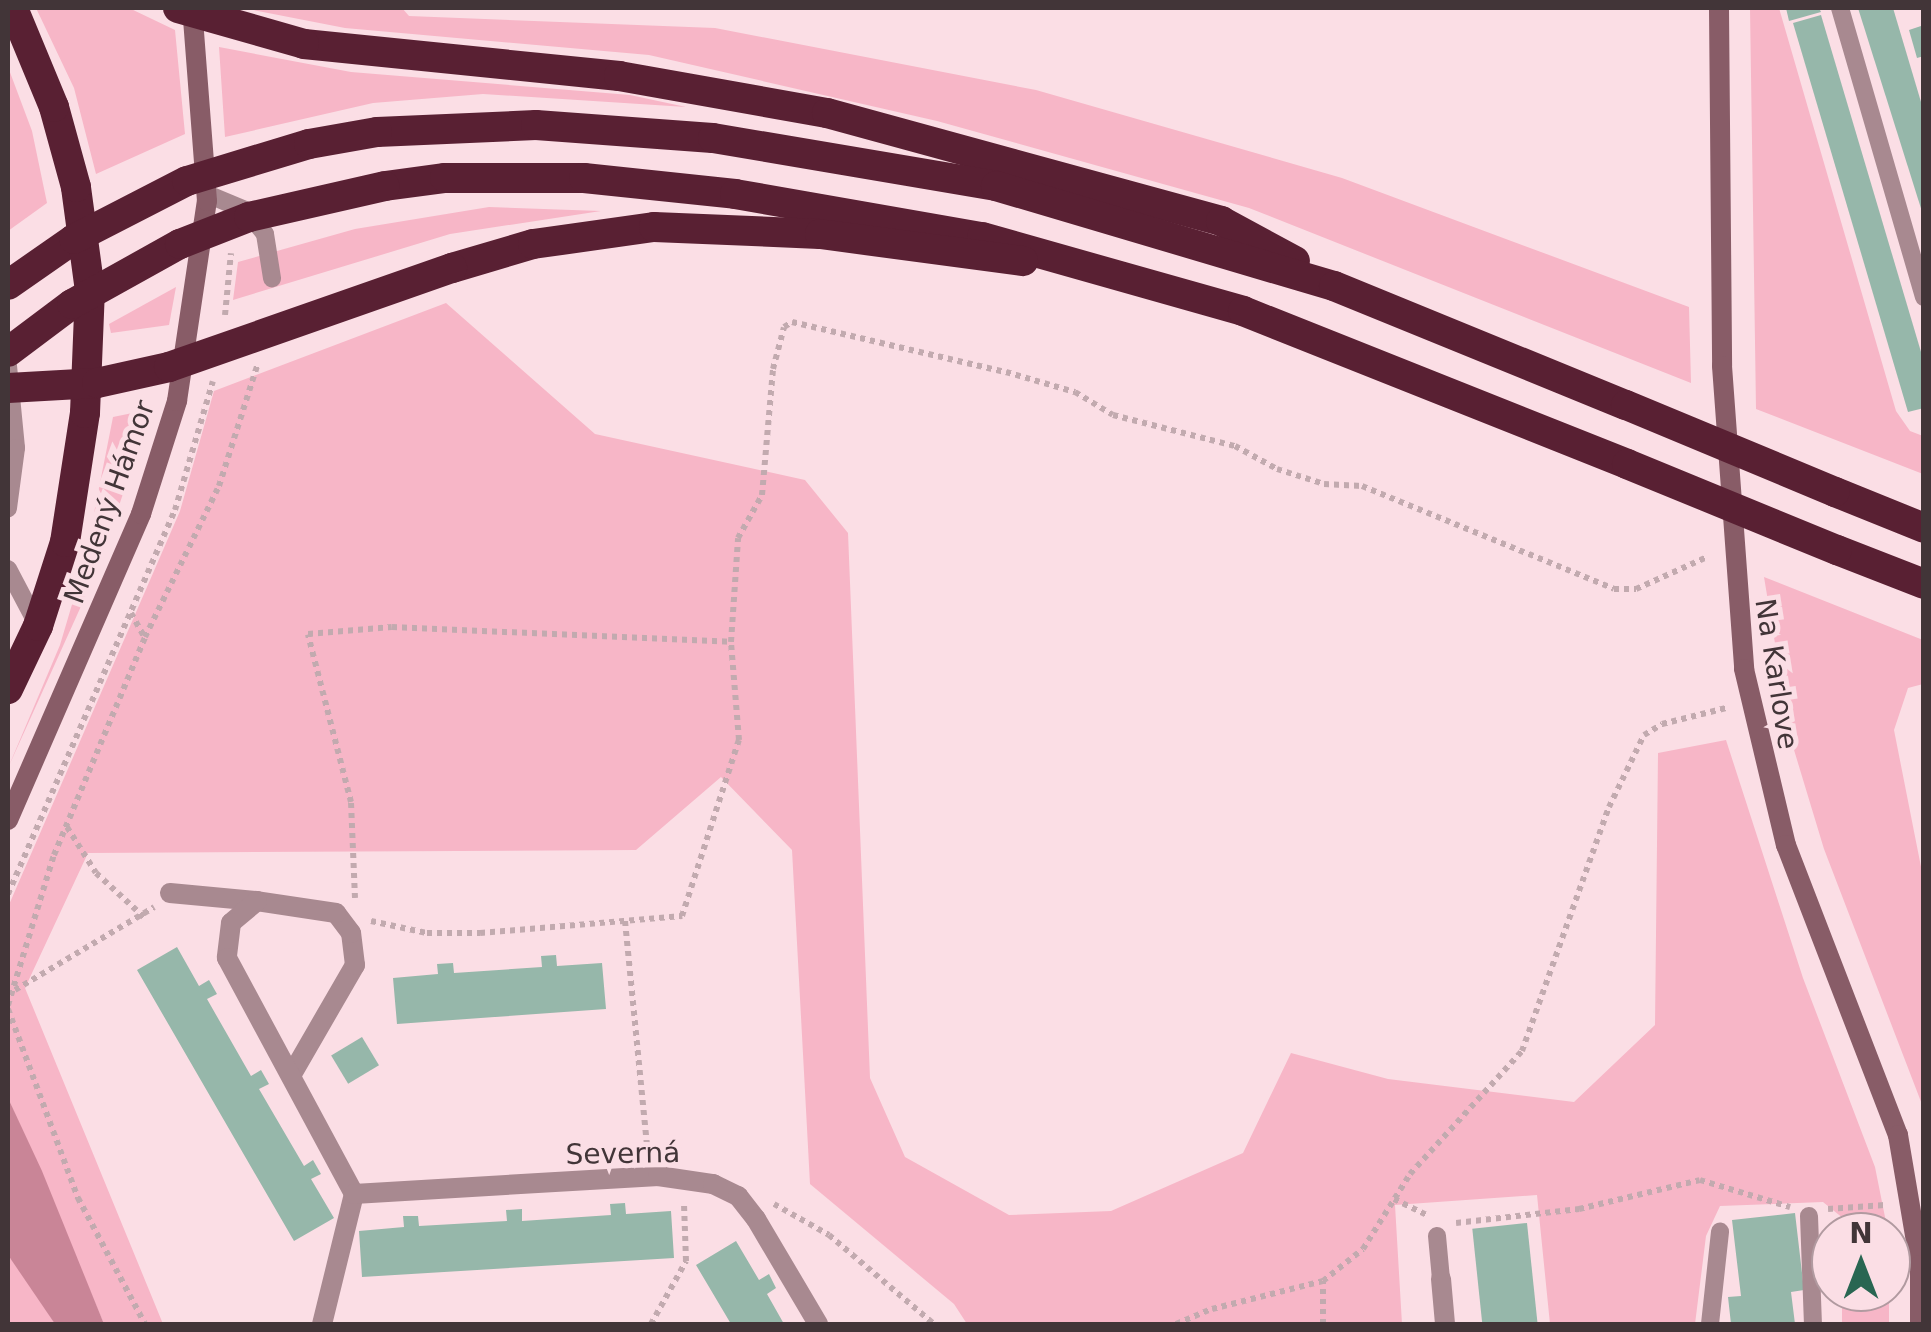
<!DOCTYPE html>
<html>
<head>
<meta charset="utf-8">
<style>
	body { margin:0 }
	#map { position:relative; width:1931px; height:1332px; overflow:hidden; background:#fbdee5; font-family:"DejaVu Sans",sans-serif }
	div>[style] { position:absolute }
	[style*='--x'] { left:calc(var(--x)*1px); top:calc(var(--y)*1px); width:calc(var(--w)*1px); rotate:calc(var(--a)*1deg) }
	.green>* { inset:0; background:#f7b6c7; transform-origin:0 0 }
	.water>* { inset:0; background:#c98597 }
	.building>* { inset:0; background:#96b7aa; transform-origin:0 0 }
	.path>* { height:6px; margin-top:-3px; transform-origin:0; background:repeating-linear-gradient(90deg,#c2aaaf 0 5px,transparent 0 10px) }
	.lane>* { height:18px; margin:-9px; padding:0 9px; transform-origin:9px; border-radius:9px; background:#a88990 }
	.street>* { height:20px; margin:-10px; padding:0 10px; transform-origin:10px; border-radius:10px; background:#a88990 }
	.secondary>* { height:20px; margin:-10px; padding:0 10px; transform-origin:10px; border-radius:10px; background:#885c67 }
	.highway>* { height:30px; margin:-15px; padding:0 15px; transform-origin:15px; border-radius:15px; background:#592033 }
	.highway-bridge>* { height:30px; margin:-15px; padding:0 15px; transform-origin:15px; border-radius:15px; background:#592033 }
	span { translate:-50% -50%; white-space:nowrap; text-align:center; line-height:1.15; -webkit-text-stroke:10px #fbdee5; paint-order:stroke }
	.street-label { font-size:28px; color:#423538 }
	.frame { position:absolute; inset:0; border:10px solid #423538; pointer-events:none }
	.north { position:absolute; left:1811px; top:1212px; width:100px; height:100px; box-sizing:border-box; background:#fbdee5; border:2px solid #b19aa0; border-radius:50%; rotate:0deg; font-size:28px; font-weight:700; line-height:40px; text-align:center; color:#423538 }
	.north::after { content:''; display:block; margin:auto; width:35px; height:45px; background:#296652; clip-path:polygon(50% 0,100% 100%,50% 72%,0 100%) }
</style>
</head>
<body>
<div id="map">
	<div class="green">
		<i style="clip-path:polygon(36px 8px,129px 8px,175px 30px,185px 134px,96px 174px,74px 88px)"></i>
		<i style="clip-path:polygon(243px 8px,402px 8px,409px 16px,715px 28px,1036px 90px,1342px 178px,1689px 307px,1691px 383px,1249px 208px,937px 121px,649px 55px,345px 28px)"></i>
		<i style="clip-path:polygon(1750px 8px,1779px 8px,1896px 411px,1910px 431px,1923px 436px,1923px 474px,1756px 409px)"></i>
		<i style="clip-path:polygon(219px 47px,351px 72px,630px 95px,686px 107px,483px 94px,373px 103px,225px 137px)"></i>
		<i style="clip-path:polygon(8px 67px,32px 131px,47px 203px,8px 231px)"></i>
		<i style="clip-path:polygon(489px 207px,601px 211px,450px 234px,233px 300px,238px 262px,355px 229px)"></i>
		<i style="clip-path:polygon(176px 287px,169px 325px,111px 333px,109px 324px)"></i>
		<i style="clip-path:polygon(446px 303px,595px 434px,805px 480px,848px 533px,870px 1078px,905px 1157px,1009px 1215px,1111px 1211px,1243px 1153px,1291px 1053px,1388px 1079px,1574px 1102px,1655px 1025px,1658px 753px,1726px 740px,1803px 978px,1875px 1167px,1888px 1232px,1848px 1232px,1849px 1223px,1823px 1202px,1720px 1206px,1706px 1236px,1695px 1324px,1550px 1324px,1537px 1195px,1395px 1205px,1402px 1324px,967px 1324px,954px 1304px,810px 1184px,792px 850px,721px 777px,636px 850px,88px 853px,25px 988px,163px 1324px,104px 1324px,8px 1098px,8px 907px,180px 511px,214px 391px)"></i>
		<i style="clip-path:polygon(152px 409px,96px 573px,8px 768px,60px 645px,84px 564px,113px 417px)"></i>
		<i style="clip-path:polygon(1764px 577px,1923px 640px,1923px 684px,1908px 688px,1894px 730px,1923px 877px,1923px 1107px,1824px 849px,1791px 740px)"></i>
		<i style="clip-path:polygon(8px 1255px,33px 1288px,55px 1324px,8px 1324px)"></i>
		<i style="left:1842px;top:1292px;width:47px;height:32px"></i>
	</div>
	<div class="water">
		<i style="clip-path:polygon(8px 1098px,42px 1171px,104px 1324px,55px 1324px,8px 1255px)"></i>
	</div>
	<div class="building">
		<i style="clip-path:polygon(1786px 8px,1819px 8px,1821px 12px,1789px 21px)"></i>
		<i style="clip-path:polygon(1858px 8px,1893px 8px,1924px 112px,1924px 218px)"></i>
		<i style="clip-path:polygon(1821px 15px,1924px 362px,1924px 408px,1908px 412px,1793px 23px)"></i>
		<i style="clip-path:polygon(1924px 25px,1924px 56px,1917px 58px,1909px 30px)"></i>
		<i style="clip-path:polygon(177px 947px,199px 986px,209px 980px,217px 994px,207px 999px,251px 1076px,261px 1070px,269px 1084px,259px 1089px,304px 1166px,313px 1160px,321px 1174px,311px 1179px,334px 1218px,294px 1241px,137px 970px)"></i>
		<i style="clip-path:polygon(556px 955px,557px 966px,602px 963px,606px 1009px,397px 1024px,393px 978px,438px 974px,437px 964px,453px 963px,454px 973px,542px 967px,541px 956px)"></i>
		<i style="left:362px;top:1037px;width:33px;height:36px;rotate:59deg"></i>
		<i style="clip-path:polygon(625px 1203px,626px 1214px,671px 1211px,674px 1258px,362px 1277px,359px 1231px,404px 1227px,403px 1216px,418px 1216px,419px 1226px,507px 1221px,506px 1210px,522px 1209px,522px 1221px,611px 1215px,610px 1204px)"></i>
		<i style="clip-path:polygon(1795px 1213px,1804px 1290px,1791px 1292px,1795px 1324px,1731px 1324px,1728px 1297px,1741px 1296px,1732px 1220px)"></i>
		<i style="left:1527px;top:1223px;width:101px;height:55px;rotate:84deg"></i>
		<i style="clip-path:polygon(736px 1241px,759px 1280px,769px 1274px,776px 1288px,767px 1294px,784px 1324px,731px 1324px,696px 1265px)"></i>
	</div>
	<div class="path">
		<i style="--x:225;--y:315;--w:62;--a:-84.5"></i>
		<i style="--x:131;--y:613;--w:26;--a:61"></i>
		<i style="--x:67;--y:827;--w:54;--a:57.8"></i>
		<i style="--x:96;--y:873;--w:65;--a:42.5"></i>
		<i style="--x:8;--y:894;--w:419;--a:-66.5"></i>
		<i style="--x:175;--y:510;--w:134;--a:-73.6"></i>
		<i style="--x:355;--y:898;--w:96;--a:-92.4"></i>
		<i style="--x:351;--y:802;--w:173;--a:-104.4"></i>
		<i style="--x:308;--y:634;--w:84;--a:-4.8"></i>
		<i style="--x:392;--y:627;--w:339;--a:2.5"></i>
		<i style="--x:371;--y:921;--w:57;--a:12.1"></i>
		<i style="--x:427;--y:933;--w:53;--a:0"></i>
		<i style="--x:480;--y:933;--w:203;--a:-4.8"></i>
		<i style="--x:682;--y:916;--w:185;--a:-72.1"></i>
		<i style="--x:739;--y:740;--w:98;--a:-94.7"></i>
		<i style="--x:731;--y:642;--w:104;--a:-86.1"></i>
		<i style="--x:738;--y:538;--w:49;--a:-60.8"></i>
		<i style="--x:762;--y:495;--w:126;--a:-85"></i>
		<i style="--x:773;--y:369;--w:43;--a:-75.3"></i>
		<i style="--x:784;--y:327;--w:9;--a:-32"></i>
		<i style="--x:792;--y:322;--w:220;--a:13.2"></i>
		<i style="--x:1006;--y:372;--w:72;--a:16.2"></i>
		<i style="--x:1075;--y:392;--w:44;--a:31.2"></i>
		<i style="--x:1113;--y:415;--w:126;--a:14.3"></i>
		<i style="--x:1235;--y:446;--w:48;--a:28.7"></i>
		<i style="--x:1277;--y:469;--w:49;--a:17.7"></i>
		<i style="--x:1324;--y:484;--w:38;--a:3"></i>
		<i style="--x:1362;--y:486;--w:272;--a:22.2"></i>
		<i style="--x:1614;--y:589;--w:22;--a:0"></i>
		<i style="--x:1636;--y:589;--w:78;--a:-24.3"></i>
		<i style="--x:625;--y:921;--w:234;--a:84.4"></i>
		<i style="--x:15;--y:990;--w:162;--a:-30.8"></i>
		<i style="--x:8;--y:1005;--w:157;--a:-73"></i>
		<i style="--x:54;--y:855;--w:236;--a:-67.3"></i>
		<i style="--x:145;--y:637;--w:168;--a:-63.9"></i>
		<i style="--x:219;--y:486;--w:126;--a:-72.4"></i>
		<i style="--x:8;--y:1009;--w:202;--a:69.7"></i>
		<i style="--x:78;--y:1198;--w:143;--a:62"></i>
		<i style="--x:1394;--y:1199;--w:39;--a:26"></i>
		<i style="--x:774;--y:1204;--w:63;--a:29.4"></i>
		<i style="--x:829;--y:1235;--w:138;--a:40.3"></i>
		<i style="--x:1828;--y:1209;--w:57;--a:-4"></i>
		<i style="--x:1456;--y:1223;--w:124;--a:-6.5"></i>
		<i style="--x:1579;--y:1209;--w:124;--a:-13.5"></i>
		<i style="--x:1700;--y:1180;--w:94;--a:16.7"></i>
		<i style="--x:651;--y:1324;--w:72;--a:-60.9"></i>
		<i style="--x:686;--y:1261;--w:56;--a:-92"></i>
		<i style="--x:1176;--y:1324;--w:39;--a:-23"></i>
		<i style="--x:1212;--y:1309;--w:114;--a:-14.2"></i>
		<i style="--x:1323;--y:1281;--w:51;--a:-38.7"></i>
		<i style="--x:1363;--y:1249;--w:89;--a:-57.9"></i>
		<i style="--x:1410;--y:1174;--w:166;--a:-47.7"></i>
		<i style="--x:1522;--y:1051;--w:259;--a:-70.4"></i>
		<i style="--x:1609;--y:807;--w:80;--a:-64.1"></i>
		<i style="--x:1644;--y:735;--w:21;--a:-31"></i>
		<i style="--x:1662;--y:724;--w:66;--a:-14"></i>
		<i style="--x:1323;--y:1324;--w:43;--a:-90"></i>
	</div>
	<div class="lane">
		<i style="--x:1840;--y:8;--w:301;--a:73.8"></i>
		<i style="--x:207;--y:194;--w:41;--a:22.8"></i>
		<i style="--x:245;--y:210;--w:31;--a:50"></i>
		<i style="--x:265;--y:234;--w:45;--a:81"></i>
		<i style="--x:8;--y:366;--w:82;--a:84.4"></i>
		<i style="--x:16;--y:448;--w:61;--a:97.6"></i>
		<i style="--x:8;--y:569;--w:64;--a:62.2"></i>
		<i style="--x:1809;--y:1216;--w:108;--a:87.9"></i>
		<i style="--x:1437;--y:1236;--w:43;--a:84.7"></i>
		<i style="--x:1710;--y:1324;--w:93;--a:-83.8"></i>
	</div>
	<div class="street">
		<i style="--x:170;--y:893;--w:87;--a:5.3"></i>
		<i style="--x:292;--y:1074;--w:126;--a:-60"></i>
		<i style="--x:355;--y:965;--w:32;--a:-97"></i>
		<i style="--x:351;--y:933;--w:25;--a:-127"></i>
		<i style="--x:336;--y:913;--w:80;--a:-171.4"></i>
		<i style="--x:257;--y:901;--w:34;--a:140"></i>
		<i style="--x:231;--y:923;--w:35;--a:97"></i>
		<i style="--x:227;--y:958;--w:268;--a:61.7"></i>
		<i style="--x:354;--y:1194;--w:134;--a:103.8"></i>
		<i style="--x:354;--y:1194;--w:305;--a:-3.4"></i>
		<i style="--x:658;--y:1176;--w:56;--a:8.3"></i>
		<i style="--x:713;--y:1184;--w:28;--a:26"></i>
		<i style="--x:738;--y:1196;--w:29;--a:52"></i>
		<i style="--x:756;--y:1219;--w:122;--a:59.4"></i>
		<i style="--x:1441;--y:1279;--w:45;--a:84.9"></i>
	</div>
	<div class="secondary">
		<i style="--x:1719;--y:8;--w:358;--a:89.5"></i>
		<i style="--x:1722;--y:366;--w:304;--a:85.8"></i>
		<i style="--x:1744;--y:669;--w:181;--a:76.6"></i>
		<i style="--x:1786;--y:845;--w:311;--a:68.9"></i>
		<i style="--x:1898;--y:1135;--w:132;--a:80.4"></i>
		<i style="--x:1920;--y:1265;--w:59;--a:90"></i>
		<i style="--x:8;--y:820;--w:334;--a:-66.5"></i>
		<i style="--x:141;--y:514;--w:119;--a:-72.3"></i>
		<i style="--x:177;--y:401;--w:202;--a:-81.5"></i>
		<i style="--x:207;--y:201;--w:194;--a:-94.4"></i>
	</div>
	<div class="highway">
		<i style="--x:304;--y:44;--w:317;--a:5.8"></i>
		<i style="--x:619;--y:76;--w:211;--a:10.1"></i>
		<i style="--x:827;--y:113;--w:409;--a:15.3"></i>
		<i style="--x:1221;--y:221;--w:84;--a:28.4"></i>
		<i style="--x:377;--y:132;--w:159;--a:-2.5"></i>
		<i style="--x:536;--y:125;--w:177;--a:4.2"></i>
		<i style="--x:713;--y:138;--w:287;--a:9.6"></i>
		<i style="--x:996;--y:186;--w:352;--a:16.5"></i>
		<i style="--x:1334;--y:286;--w:315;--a:22.2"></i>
		<i style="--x:385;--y:186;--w:61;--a:-7.6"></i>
		<i style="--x:445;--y:178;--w:139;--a:0"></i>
		<i style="--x:584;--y:178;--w:152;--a:6"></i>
		<i style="--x:735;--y:194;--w:251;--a:9.9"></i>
		<i style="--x:982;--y:237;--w:271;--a:15.8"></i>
		<i style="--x:1243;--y:311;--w:413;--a:21.7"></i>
		<i style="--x:452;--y:268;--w:84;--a:-16.5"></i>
		<i style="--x:533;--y:244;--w:122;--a:-8"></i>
		<i style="--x:654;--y:227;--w:166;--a:2.4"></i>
		<i style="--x:820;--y:234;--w:205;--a:7.6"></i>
		<i style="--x:8;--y:285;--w:80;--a:-34.9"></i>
		<i style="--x:1835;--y:492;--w:96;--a:22"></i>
		<i style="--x:1837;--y:550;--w:93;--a:21.3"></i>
		<i style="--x:8;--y:689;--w:70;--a:-64.5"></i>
		<i style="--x:38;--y:626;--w:88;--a:-72.2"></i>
		<i style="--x:65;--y:542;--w:131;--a:-81.2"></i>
		<i style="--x:85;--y:413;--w:122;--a:-87.7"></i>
		<i style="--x:90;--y:291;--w:105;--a:-97.7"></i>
		<i style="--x:76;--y:187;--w:83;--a:-105.4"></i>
		<i style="--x:54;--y:107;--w:107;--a:-112.5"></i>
	</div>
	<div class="highway-bridge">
		<i style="--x:178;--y:8;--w:131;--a:15.9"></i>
		<i style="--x:74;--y:239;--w:127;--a:-27.2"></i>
		<i style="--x:187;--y:181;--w:127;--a:-16.9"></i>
		<i style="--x:309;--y:144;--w:69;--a:-10"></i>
		<i style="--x:8;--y:352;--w:80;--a:-36.9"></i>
		<i style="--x:72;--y:304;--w:124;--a:-29.1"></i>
		<i style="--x:180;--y:244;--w:74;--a:-21.4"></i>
		<i style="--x:249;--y:217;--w:139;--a:-12.8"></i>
		<i style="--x:8;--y:388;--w:89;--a:-3.2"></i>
		<i style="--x:97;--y:383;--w:74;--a:-12.5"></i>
		<i style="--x:169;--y:367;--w:300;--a:-19.3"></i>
		<i style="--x:1626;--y:405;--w:226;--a:22.6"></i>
		<i style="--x:1627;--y:464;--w:227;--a:22.3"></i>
	</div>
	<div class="street-label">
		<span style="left:110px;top:502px;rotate:-70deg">Medený Hámor</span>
		<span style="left:1776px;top:674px;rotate:81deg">Na Karlove</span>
		<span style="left:623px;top:1154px;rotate:-1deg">Severná</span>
	</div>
	<div class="frame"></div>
	<div class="north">N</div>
</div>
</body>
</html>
